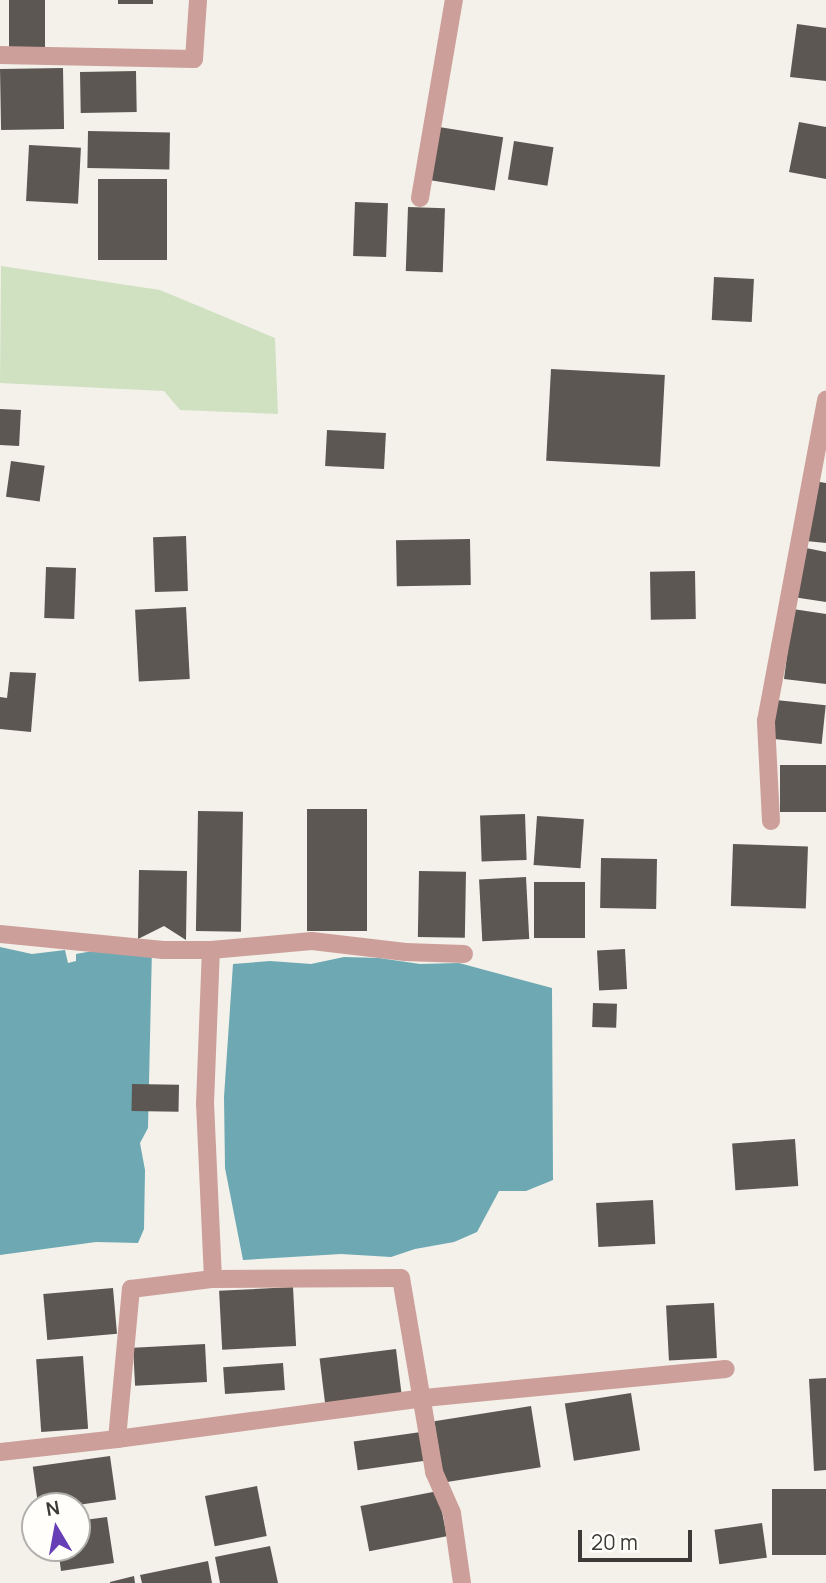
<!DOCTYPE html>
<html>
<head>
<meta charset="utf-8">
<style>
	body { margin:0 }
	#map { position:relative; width:826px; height:1583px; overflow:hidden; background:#f3f1ea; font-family:Manrope,sans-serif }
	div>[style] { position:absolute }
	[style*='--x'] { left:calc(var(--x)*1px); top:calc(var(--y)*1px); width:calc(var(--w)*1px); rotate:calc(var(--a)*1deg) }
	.green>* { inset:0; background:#d0e1c2 }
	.water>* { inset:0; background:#6da8b3 }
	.building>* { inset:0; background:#5c5753; transform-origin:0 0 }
	.minor>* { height:18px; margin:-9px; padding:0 9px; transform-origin:9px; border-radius:9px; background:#cd9f9a }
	span { translate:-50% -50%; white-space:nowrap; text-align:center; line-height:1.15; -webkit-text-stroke:7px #fffefb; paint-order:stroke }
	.north { position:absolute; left:21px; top:1492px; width:70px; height:70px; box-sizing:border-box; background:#fffefb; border:2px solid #b1b0ad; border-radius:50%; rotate:350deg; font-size:19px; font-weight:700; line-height:28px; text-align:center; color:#3b3a37 }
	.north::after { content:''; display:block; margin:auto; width:24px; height:32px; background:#663eb6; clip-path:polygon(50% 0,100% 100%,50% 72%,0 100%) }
	.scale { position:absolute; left:578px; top:1530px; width:114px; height:32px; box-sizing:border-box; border:4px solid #3b3a37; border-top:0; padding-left:9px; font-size:21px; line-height:24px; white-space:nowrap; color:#3b3a37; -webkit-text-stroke:5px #fffefb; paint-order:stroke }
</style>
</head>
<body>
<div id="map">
	<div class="green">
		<i style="clip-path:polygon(1px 266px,160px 290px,275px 338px,278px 414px,180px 410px,164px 391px,0 383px)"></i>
	</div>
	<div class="water">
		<i style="clip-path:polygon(0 947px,32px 954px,65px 950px,68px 963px,76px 961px,76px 954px,104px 949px,152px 948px,148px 1128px,140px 1143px,145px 1170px,144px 1229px,138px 1243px,96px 1242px,0 1255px)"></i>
		<i style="clip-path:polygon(344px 957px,379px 958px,420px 964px,459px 963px,552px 988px,553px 1180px,526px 1191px,499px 1191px,477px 1232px,454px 1242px,415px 1249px,391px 1257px,341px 1254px,243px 1260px,225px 1168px,224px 1097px,233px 964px,270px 961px,311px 964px)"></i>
	</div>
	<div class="building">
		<i style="left:9px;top:0;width:36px;height:48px"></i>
		<i style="left:118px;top:0;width:35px;height:4px"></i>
		<i style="clip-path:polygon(797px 24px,826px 28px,826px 81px,790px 77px)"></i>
		<i style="left:63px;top:68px;width:61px;height:63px;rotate:89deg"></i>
		<i style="left:136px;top:71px;width:41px;height:56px;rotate:89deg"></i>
		<i style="clip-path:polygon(799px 122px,826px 127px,826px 179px,789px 172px)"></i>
		<i style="left:439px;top:127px;width:65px;height:54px;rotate:9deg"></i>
		<i style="left:88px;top:131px;width:82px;height:37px;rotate:1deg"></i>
		<i style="left:514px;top:141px;width:40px;height:39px;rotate:9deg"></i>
		<i style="left:29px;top:145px;width:52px;height:56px;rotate:3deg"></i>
		<i style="left:98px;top:179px;width:69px;height:81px"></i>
		<i style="left:355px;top:202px;width:33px;height:54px;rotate:2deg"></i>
		<i style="left:408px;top:207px;width:37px;height:64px;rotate:2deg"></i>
		<i style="left:714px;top:277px;width:40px;height:43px;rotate:3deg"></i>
		<i style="left:551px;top:369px;width:114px;height:92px;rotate:3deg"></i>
		<i style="left:0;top:409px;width:21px;height:36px;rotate:3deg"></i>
		<i style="left:327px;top:430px;width:59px;height:36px;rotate:3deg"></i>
		<i style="left:11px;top:461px;width:34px;height:36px;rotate:8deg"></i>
		<i style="clip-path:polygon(814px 481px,826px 483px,826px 543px,806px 541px)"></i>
		<i style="left:186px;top:536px;width:55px;height:33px;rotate:88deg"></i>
		<i style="left:470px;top:539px;width:46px;height:74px;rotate:89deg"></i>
		<i style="clip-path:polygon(801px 547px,826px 552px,826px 602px,793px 597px)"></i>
		<i style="left:46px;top:567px;width:30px;height:51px;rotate:2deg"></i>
		<i style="left:695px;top:571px;width:48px;height:45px;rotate:89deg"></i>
		<i style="left:186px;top:607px;width:72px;height:51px;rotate:87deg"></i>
		<i style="clip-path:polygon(793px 609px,826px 614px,826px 684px,784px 679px)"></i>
		<i style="clip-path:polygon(10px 672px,36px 673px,31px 732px,0 729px,0 697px,7px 698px)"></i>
		<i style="left:776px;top:700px;width:50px;height:39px;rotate:6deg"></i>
		<i style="left:826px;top:765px;width:47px;height:46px;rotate:90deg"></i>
		<i style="left:367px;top:809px;width:122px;height:60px;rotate:90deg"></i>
		<i style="left:198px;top:811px;width:45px;height:120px;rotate:1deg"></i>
		<i style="left:525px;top:814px;width:46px;height:45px;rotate:88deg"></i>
		<i style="left:537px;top:816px;width:47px;height:49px;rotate:4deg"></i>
		<i style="left:733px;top:844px;width:75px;height:62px;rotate:2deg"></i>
		<i style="left:601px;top:858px;width:56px;height:50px;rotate:1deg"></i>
		<i style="clip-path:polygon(139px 870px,187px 871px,186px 940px,164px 926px,138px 939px)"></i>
		<i style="left:419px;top:871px;width:47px;height:66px;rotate:1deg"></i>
		<i style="left:526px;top:877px;width:62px;height:47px;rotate:87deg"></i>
		<i style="left:534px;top:882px;width:51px;height:56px"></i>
		<i style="left:625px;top:949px;width:40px;height:28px;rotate:87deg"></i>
		<i style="left:593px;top:1003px;width:24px;height:24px;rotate:2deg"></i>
		<i style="left:132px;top:1084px;width:47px;height:27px;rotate:1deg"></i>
		<i style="left:795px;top:1139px;width:47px;height:63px;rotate:86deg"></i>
		<i style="left:653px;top:1200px;width:44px;height:57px;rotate:87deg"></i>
		<i style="left:293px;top:1287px;width:59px;height:74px;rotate:87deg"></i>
		<i style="left:113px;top:1288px;width:46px;height:70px;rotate:85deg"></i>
		<i style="left:714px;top:1303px;width:55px;height:48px;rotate:87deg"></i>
		<i style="left:205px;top:1344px;width:38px;height:72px;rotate:87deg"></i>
		<i style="left:396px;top:1349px;width:51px;height:77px;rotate:83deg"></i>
		<i style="left:83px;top:1356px;width:73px;height:47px;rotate:86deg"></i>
		<i style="left:283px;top:1363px;width:27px;height:60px;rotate:86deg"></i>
		<i style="clip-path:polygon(826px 1378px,826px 1470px,814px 1471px,809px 1379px)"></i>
		<i style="left:631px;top:1393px;width:58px;height:67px;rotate:81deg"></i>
		<i style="left:531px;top:1406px;width:62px;height:98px;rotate:81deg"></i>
		<i style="left:421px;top:1432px;width:29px;height:68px;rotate:82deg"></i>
		<i style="left:110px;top:1456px;width:44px;height:78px;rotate:82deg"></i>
		<i style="left:257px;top:1486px;width:51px;height:53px;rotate:79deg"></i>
		<i style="left:826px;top:1489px;width:66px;height:54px;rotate:90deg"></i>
		<i style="left:438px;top:1491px;width:46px;height:79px;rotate:79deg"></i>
		<i style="clip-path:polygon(107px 1517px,114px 1563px,61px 1571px,58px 1548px,77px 1548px,77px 1521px)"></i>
		<i style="left:762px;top:1523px;width:35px;height:48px;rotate:82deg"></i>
		<i style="clip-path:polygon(270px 1546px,278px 1583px,220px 1583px,215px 1557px)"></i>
		<i style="clip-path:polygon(208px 1561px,212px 1583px,142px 1583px,140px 1575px)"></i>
		<i style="clip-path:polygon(134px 1576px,135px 1583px,110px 1583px,110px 1582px)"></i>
	</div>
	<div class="minor">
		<i style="--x:0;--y:55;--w:194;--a:1.2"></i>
		<i style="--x:194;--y:59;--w:59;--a:-86.1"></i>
		<i style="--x:420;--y:198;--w:201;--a:-80.3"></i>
		<i style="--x:771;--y:821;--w:100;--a:-92.9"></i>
		<i style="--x:766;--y:721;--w:327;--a:-79.4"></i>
		<i style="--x:0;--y:934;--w:164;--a:5.6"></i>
		<i style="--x:163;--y:950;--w:48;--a:0"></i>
		<i style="--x:213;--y:1279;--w:175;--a:-92.6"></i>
		<i style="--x:205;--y:1104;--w:154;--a:-87.8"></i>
		<i style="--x:211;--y:950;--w:101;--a:-5.1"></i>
		<i style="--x:312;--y:941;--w:94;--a:6.7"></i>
		<i style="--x:405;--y:952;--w:59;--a:1.9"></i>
		<i style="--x:117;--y:1439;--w:310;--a:-7.6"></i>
		<i style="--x:424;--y:1398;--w:303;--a:-5.5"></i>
		<i style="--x:0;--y:1452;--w:118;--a:-6.3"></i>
		<i style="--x:117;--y:1439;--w:151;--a:-84.7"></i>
		<i style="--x:131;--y:1289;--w:83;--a:-7"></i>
		<i style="--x:213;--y:1279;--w:188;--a:-0.3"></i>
		<i style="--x:401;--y:1278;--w:197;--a:80.3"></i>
		<i style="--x:434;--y:1472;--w:45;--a:66.3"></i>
		<i style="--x:452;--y:1513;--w:71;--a:81.9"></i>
	</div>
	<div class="north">N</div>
	<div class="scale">20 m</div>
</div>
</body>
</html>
